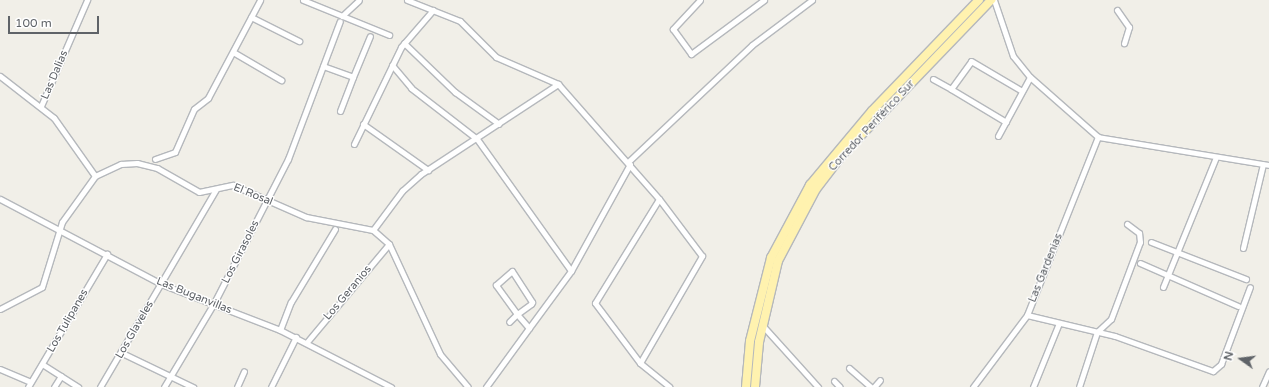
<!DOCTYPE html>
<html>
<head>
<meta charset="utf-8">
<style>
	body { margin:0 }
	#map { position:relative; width:1269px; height:387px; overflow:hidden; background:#f1efe8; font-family:"Varela Round",sans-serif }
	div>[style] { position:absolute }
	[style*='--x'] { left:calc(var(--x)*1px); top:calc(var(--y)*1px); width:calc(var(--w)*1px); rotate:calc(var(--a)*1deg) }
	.roads { filter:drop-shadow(1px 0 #b5b8bc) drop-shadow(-1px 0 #b5b8bc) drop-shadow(0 1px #b5b8bc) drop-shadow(0 -1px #b5b8bc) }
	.street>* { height:5px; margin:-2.5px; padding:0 2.5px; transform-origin:2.5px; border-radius:2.5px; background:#fff }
	.primary>* { height:8px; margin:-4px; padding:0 4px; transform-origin:4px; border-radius:4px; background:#fff2af }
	span { translate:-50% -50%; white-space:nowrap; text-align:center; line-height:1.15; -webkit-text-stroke:3px #fff; paint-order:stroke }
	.street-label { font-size:11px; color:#5f6368 }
	.north { position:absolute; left:1221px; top:339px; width:40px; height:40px; -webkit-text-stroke:3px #fff; paint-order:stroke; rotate:284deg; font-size:11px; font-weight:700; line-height:16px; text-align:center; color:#5f6368 }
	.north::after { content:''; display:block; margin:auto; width:14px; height:18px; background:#5f6368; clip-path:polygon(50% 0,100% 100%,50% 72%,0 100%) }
	.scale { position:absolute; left:8px; top:16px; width:91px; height:18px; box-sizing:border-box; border:2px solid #5f6368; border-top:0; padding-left:5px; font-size:12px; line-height:14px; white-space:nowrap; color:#5f6368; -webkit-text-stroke:3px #fff; paint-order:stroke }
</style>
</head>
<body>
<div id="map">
	<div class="roads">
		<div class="street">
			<i style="--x:303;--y:0;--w:93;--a:22.1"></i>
			<i style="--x:407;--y:0;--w:57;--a:21.6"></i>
			<i style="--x:460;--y:21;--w:51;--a:45"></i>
			<i style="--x:496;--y:57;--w:68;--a:23.5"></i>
			<i style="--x:558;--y:84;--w:153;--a:48.7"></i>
			<i style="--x:659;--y:199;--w:122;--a:121.6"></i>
			<i style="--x:595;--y:303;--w:75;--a:53.1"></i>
			<i style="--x:640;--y:363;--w:38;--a:39"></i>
			<i style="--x:700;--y:0;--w:40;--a:133"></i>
			<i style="--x:673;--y:29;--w:31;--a:54"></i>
			<i style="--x:691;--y:54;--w:91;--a:-36.5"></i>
			<i style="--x:994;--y:0;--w:59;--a:71.3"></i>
			<i style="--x:1013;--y:56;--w:27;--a:51"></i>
			<i style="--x:1030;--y:77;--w:91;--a:41.4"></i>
			<i style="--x:1098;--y:137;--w:173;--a:9.3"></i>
			<i style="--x:1117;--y:10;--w:21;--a:55"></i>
			<i style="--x:1129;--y:27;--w:17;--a:107"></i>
			<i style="--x:342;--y:16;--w:23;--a:-43"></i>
			<i style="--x:251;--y:17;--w:54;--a:26.6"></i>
			<i style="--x:404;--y:43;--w:71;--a:43.9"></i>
			<i style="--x:455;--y:92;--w:54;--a:36"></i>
			<i style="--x:233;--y:52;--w:56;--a:30.3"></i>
			<i style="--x:392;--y:65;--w:30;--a:50"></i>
			<i style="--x:411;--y:88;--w:83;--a:37.7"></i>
			<i style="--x:477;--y:139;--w:162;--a:54.5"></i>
			<i style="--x:323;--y:66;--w:32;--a:20"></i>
			<i style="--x:353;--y:77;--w:44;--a:-67.5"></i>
			<i style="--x:0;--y:76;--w:68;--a:37.9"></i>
			<i style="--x:54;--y:118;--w:71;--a:54.7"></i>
			<i style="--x:933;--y:79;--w:21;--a:29"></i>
			<i style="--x:41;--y:106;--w:116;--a:-66.5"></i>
			<i style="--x:340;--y:111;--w:36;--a:-69"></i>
			<i style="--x:1006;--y:122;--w:64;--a:-149"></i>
			<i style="--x:951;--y:89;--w:34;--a:-54"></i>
			<i style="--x:971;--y:61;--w:59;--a:30.5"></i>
			<i style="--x:363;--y:124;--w:80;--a:35.3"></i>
			<i style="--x:998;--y:136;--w:67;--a:-61.5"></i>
			<i style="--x:354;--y:144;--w:108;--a:-64.1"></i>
			<i style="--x:401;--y:47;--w:49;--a:-49.1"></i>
			<i style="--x:155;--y:159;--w:21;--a:-19"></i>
			<i style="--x:175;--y:152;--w:47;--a:-66.2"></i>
			<i style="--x:194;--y:109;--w:18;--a:-38"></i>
			<i style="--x:208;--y:98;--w:111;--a:-62"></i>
			<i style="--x:628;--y:162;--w:170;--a:-43.3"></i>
			<i style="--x:752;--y:45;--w:75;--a:-36.9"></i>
			<i style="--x:0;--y:199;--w:182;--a:27.8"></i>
			<i style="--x:161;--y:284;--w:128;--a:21.1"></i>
			<i style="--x:280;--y:330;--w:125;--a:27.2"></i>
			<i style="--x:373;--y:230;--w:49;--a:-53.4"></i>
			<i style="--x:402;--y:191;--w:25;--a:-42"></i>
			<i style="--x:421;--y:174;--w:164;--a:-33.3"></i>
			<i style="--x:1151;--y:242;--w:102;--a:21.3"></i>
			<i style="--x:1243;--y:248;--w:86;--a:-76.6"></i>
			<i style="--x:1140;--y:263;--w:107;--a:23.7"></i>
			<i style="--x:1163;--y:287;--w:140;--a:-67.8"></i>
			<i style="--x:0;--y:309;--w:47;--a:-27.6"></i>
			<i style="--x:42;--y:287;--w:68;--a:-72.9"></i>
			<i style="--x:62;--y:222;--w:57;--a:-54.3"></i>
			<i style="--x:95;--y:176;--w:29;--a:-25"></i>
			<i style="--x:121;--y:164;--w:16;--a:-4"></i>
			<i style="--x:137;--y:163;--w:21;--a:14"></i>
			<i style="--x:157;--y:168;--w:48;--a:29.7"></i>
			<i style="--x:199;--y:192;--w:35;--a:-12"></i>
			<i style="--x:233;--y:185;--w:80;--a:23.7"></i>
			<i style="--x:306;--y:217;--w:68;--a:11"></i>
			<i style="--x:373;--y:230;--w:21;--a:41"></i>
			<i style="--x:389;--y:244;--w:121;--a:65.1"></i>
			<i style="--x:440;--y:354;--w:43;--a:49.7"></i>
			<i style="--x:1027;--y:315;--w:90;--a:13.4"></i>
			<i style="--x:1115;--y:336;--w:104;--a:19.7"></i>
			<i style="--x:1213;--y:371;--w:11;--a:-41"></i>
			<i style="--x:1221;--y:364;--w:82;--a:-69.4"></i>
			<i style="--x:762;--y:325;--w:84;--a:47.9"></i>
			<i style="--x:529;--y:328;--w:71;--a:-53.6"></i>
			<i style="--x:571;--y:271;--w:122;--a:-61.1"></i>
			<i style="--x:280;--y:330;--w:30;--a:-69"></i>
			<i style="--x:291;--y:302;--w:85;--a:-58.9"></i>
			<i style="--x:307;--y:342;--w:128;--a:-50.1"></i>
			<i style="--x:122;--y:353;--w:79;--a:25.6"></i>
			<i style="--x:640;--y:363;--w:124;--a:-59.9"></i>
			<i style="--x:702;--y:256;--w:71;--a:-127"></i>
			<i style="--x:42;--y:364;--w:43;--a:32.6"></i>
			<i style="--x:849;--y:368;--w:29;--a:41"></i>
			<i style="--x:0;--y:369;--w:33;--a:23"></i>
			<i style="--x:834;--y:381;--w:8;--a:45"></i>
			<i style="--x:28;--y:387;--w:155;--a:-59.3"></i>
			<i style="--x:54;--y:387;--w:13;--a:-58"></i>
			<i style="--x:100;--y:387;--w:229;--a:-59.6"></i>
			<i style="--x:164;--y:387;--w:98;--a:-59.2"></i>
			<i style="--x:214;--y:303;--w:162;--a:-62.8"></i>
			<i style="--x:288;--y:159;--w:147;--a:-69.4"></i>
			<i style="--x:237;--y:387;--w:17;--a:-66"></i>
			<i style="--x:271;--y:387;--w:56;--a:-63.4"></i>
			<i style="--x:486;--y:387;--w:73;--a:-53.9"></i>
			<i style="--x:529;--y:328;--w:18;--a:-131"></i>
			<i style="--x:517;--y:314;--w:36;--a:-126"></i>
			<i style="--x:496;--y:285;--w:21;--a:-41"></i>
			<i style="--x:512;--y:271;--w:37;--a:57"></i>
			<i style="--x:532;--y:302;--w:2;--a:117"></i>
			<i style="--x:531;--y:304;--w:17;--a:144"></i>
			<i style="--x:517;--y:314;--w:11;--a:135"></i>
			<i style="--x:874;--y:387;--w:9;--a:-49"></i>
			<i style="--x:973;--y:387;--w:90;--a:-53.1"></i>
			<i style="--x:1027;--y:315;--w:192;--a:-68.3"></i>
			<i style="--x:1033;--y:387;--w:69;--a:-67.9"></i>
			<i style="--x:1079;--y:387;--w:58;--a:-71.9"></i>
			<i style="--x:1097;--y:332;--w:19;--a:-43"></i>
			<i style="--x:1111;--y:319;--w:82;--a:-69.4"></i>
			<i style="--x:1140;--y:242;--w:9;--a:-96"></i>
			<i style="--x:1139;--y:233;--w:15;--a:-143"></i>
			<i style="--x:1262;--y:387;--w:17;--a:-66"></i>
		</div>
		<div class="primary">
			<i style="--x:746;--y:387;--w:46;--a:-85"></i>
			<i style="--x:750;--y:341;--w:86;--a:-75.8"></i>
			<i style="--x:771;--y:258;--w:83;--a:-61.9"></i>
			<i style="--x:810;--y:185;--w:97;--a:-50"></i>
			<i style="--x:872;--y:111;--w:154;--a:-46.1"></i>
			<i style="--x:755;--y:387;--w:45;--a:-84.9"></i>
			<i style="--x:759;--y:342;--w:83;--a:-76.8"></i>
			<i style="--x:778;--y:261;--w:81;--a:-62.2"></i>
			<i style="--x:816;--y:189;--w:44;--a:-52.4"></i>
			<i style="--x:843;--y:154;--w:214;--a:-46.1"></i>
		</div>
	</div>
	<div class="street-label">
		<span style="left:55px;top:75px;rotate:-67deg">Las Dalias</span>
		<span style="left:872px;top:126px;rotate:-47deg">Corredor Periférico Sur</span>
		<span style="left:253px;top:195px;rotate:22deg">El Rosal</span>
		<span style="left:241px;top:252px;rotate:-63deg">Los Girasoles</span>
		<span style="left:1046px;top:268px;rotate:-68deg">Las Gardenias</span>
		<span style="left:348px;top:293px;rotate:-50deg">Los Geranios</span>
		<span style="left:194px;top:296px;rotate:22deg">Las Buganvillas</span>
		<span style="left:68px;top:321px;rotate:-60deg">Los Tulipanes</span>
		<span style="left:135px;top:330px;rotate:-60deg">Los Glaveles</span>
	</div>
	<div class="north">N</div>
	<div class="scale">100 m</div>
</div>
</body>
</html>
